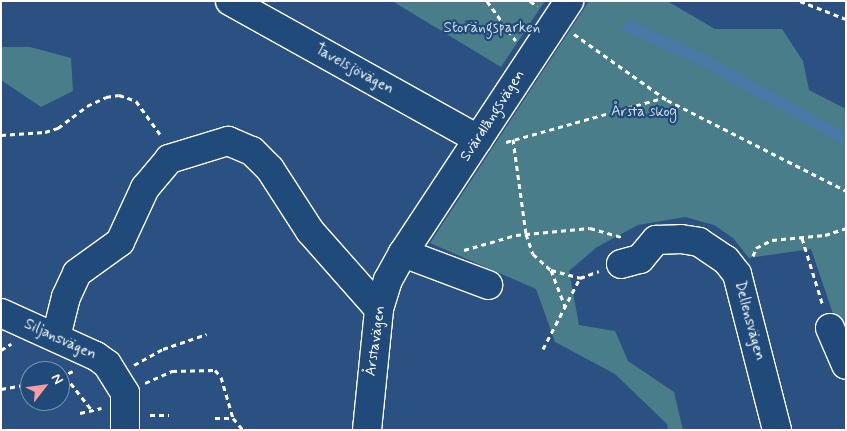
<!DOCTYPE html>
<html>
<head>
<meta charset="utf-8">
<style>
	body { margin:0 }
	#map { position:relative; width:847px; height:431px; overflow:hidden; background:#2a5181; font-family:Mynerve,sans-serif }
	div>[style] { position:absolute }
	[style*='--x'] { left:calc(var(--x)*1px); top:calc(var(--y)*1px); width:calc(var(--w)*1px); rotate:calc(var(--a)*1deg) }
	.green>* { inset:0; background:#4a7d8a }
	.water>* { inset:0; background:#4979a6 }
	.path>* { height:3px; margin-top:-1.5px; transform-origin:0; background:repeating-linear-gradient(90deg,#fff 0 5px,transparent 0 9px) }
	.roads { filter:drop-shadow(1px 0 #fff) drop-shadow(-1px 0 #fff) drop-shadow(0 1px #fff) drop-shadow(0 -1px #fff) }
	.minor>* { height:28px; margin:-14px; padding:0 14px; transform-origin:14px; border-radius:14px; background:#1f4a7a }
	span { translate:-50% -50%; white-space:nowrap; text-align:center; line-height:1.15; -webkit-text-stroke:4.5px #1f4a7a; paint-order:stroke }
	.park-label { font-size:15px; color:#d2dee2 }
	.street-label { font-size:15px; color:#fff }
	.frame { position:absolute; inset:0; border:2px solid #fff; pointer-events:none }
	.north { position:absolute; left:20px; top:361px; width:50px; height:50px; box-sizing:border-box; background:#1f4a7a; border:1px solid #7992af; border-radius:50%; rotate:60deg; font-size:14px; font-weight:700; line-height:20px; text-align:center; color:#fff }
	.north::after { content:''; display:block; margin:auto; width:18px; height:22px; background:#ff9aa2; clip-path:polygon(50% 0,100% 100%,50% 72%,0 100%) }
</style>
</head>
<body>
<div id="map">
	<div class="green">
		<i style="clip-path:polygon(392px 1px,545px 1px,501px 67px)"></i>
		<i style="clip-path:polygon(589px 1px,667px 1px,715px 29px,782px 29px,803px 61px,809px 90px,846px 109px,846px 352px,811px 249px,749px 258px,733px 238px,714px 225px,685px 217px,638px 225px,597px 247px,569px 271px,579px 325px,615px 331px,628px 361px,674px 392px,683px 430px,668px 430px,667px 424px,615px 374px,555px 342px,536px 289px,430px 243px)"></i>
		<i style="clip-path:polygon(1px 47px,30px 47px,71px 58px,73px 91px,41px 107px,1px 80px)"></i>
	</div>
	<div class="water">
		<i style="clip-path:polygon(628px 19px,708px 56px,846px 133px,846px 146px,700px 65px,621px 30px)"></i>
	</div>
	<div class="path">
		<i style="--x:487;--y:1;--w:49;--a:54.1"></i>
		<i style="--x:530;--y:1;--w:9;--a:36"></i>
		<i style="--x:800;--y:1;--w:49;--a:21.4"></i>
		<i style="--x:574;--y:34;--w:114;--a:35.4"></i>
		<i style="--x:667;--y:100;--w:201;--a:26.9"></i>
		<i style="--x:1;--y:135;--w:44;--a:-3.9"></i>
		<i style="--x:45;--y:132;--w:14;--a:-17"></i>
		<i style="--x:58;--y:128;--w:36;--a:-37"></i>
		<i style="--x:87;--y:106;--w:21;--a:-25"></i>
		<i style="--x:106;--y:97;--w:13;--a:-9"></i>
		<i style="--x:119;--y:95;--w:18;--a:19"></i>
		<i style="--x:136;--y:101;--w:44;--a:54.2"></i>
		<i style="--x:513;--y:139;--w:96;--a:82.2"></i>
		<i style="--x:526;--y:234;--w:21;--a:71"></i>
		<i style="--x:533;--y:254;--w:24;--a:42"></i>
		<i style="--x:551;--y:270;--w:30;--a:15"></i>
		<i style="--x:580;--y:278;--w:20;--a:-20"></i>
		<i style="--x:506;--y:142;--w:163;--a:-15.7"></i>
		<i style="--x:802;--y:238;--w:71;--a:72.8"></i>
		<i style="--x:464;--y:250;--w:54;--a:-16.1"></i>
		<i style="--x:516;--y:235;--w:74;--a:-5.4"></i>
		<i style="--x:590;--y:228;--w:35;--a:16"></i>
		<i style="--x:753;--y:256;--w:9;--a:-69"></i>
		<i style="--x:756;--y:248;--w:18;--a:-27"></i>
		<i style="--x:772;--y:240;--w:53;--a:-5.4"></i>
		<i style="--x:825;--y:235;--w:22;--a:-18"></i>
		<i style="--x:551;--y:270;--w:39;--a:69"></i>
		<i style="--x:543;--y:349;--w:80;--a:-62.5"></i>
		<i style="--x:1;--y:350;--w:12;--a:-31"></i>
		<i style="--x:134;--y:365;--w:33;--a:-29"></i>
		<i style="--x:163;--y:349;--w:46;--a:-18.8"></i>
		<i style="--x:65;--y:376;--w:42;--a:51.8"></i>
		<i style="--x:60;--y:377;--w:14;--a:-25"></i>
		<i style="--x:145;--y:383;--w:30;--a:-24"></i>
		<i style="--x:172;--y:371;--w:43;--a:-1.3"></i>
		<i style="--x:215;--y:370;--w:9;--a:49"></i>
		<i style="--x:221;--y:377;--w:43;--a:73.7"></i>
		<i style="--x:233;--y:418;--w:16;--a:50"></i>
		<i style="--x:1;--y:389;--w:29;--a:-10"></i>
		<i style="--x:80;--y:413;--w:22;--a:-13"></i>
		<i style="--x:150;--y:415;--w:19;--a:0"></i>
		<i style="--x:215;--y:418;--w:18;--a:0"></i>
	</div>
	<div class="roads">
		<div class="minor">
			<i style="--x:230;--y:1;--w:284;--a:29.1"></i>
			<i style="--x:403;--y:253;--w:91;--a:20.6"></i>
			<i style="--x:621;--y:264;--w:20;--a:-15"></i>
			<i style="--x:640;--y:259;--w:25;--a:-50"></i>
			<i style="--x:656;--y:240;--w:25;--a:-2"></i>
			<i style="--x:681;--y:239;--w:18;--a:9"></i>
			<i style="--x:699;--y:242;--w:32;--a:34"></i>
			<i style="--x:726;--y:260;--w:18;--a:52"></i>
			<i style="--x:737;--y:274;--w:161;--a:75.6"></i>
			<i style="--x:1;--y:313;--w:104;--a:24.4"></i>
			<i style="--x:96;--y:356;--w:14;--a:36"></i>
			<i style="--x:107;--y:364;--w:34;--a:58"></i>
			<i style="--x:125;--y:393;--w:37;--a:90"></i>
			<i style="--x:830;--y:328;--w:40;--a:66.6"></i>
			<i style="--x:56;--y:337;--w:41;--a:-76"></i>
			<i style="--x:66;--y:297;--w:26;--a:-65"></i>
			<i style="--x:77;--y:273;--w:53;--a:-35.8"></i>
			<i style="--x:120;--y:242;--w:60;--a:-65.2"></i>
			<i style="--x:145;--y:188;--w:38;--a:-50"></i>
			<i style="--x:169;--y:159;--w:62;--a:-17"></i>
			<i style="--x:228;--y:141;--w:26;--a:23"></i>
			<i style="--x:252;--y:151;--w:25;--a:45"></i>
			<i style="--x:270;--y:169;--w:74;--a:57.2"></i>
			<i style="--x:310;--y:231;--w:104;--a:48.5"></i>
			<i style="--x:367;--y:430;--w:122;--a:-84.3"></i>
			<i style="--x:379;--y:309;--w:30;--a:-73"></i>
			<i style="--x:388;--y:280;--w:31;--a:-61"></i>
			<i style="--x:403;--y:253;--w:302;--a:-56.6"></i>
		</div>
	</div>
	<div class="park-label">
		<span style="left:492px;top:29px">Storängsparken</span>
		<span style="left:644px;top:113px">Årsta skog</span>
	</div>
	<div class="street-label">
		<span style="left:354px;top:70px;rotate:29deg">Tavelsjövägen</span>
		<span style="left:493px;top:116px;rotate:-57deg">Svärdlångsvägen</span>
		<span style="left:749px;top:321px;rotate:75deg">Dellensvägen</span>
		<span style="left:60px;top:340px;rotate:25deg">Siljansvägen</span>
		<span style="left:376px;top:341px;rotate:-82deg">Årstavägen</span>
	</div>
	<div class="frame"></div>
	<div class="north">N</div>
</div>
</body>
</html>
